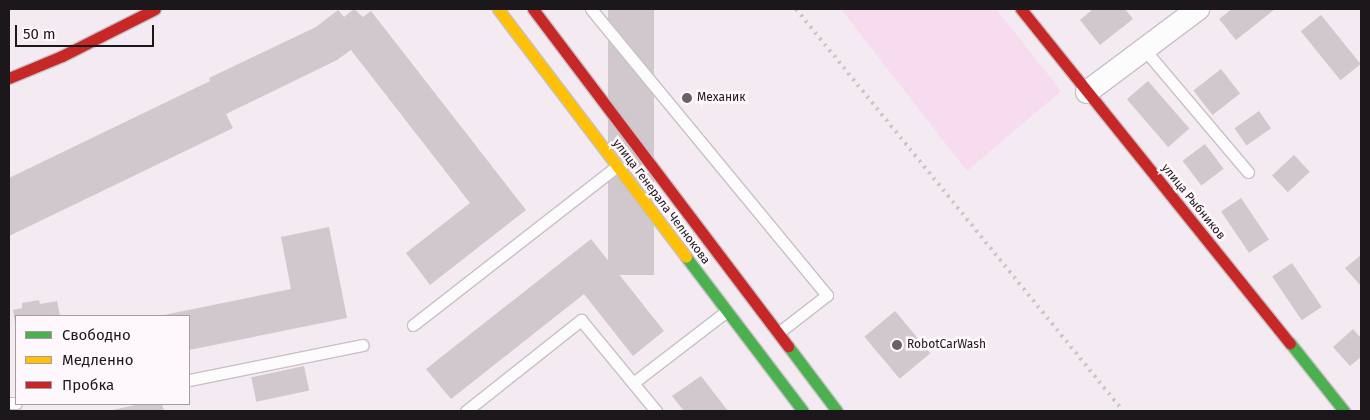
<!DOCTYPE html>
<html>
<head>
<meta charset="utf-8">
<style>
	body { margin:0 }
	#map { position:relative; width:1370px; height:420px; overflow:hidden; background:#f4eaf1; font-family:"Fira Sans",sans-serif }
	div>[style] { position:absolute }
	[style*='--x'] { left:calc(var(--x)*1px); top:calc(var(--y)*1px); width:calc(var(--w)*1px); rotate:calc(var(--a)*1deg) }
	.green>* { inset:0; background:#f7dbef }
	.building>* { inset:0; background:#d0c8cd; transform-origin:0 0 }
	.roads { filter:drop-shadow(1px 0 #c8c1c6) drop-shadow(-1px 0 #c8c1c6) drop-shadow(0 1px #c8c1c6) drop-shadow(0 -1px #c8c1c6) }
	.lane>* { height:11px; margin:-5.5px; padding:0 5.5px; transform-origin:5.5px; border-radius:5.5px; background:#fdfcfd }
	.street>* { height:22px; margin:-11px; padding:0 11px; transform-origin:11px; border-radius:11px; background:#fdfcfd }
	.fast>* { height:11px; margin:-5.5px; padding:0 5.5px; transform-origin:5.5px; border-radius:5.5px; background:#4caf50 }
	.slow>* { height:11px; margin:-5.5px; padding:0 5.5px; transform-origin:5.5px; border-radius:5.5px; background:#ffc107 }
	.jam>* { height:11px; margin:-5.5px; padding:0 5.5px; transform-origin:5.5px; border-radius:5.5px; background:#c62828 }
	.rail>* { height:4px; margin-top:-2px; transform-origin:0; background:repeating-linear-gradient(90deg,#cac7c9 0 2.5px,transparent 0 7.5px) }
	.dots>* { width:14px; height:14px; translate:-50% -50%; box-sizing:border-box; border:2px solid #fef8fc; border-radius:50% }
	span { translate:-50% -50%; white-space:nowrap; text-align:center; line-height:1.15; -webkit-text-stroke:5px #fef8fc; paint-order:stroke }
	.poi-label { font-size:12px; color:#1c171a }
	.left { translate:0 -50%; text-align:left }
	.street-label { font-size:12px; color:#1c171a }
	.frame { position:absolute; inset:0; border:10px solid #1c171a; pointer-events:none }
	.legend { position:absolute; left:15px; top:315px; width:175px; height:90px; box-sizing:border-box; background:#fef8fc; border:1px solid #a49ea2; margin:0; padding:6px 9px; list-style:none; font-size:15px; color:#1c171a }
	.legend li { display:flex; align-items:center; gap:10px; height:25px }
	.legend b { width:25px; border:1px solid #a49ea2 }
	.scale { position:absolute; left:15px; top:25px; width:139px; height:22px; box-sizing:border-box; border:2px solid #1c171a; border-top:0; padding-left:6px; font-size:15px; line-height:18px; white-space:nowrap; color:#1c171a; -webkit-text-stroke:4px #fef8fc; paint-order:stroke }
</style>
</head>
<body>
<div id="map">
	<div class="green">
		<i style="clip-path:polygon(841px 9px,996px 9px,1061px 91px,967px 171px)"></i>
	</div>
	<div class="building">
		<i style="clip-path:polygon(354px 9px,363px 17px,371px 11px,526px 210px,430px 285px,406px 253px,470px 203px,351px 50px,337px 60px,226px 114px,233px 128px,9px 236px,9px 178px,210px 81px,209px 78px,316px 27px,338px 10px,344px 17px)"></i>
		<i style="left:608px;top:9px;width:46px;height:266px"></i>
		<i style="clip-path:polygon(1093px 9px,1125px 9px,1133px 19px,1100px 45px,1080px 20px)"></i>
		<i style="clip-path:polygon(1232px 9px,1275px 9px,1236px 40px,1219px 19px)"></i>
		<i style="left:1321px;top:15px;width:63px;height:26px;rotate:51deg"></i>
		<i style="left:1221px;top:69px;width:31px;height:35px;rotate:52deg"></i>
		<i style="left:1148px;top:81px;width:63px;height:28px;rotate:49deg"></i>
		<i style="left:1259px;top:111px;width:21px;height:30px;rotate:55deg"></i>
		<i style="left:1205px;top:144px;width:31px;height:28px;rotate:53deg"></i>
		<i style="left:1294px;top:155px;width:23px;height:30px;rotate:47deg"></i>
		<i style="left:1241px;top:198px;width:50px;height:24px;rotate:56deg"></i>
		<i style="clip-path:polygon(329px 227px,347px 318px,189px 350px,189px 316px,159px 316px,291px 289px,281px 237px)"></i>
		<i style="clip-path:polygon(591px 239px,664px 331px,633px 356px,584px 294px,451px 399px,426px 369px)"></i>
		<i style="clip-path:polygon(1361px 255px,1361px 284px,1360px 285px,1345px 268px)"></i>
		<i style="left:1292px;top:263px;width:53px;height:24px;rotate:56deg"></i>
		<i style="clip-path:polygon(39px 300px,40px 304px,57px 301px,60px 316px,16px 316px,15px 323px,13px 310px,22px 308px,22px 303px)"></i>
		<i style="left:895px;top:311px;width:55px;height:40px;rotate:50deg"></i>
		<i style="clip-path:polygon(1353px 329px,1361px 338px,1361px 357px,1350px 366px,1333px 347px)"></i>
		<i style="left:304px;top:366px;width:25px;height:54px;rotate:78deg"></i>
		<i style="clip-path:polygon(701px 376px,728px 411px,684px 411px,672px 396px)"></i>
		<i style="clip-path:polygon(140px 404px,162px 404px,164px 411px,108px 411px)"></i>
	</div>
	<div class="roads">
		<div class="lane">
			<i style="--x:591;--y:9;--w:371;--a:50.5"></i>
			<i style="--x:827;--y:295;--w:62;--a:142.2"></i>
			<i style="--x:1144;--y:49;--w:161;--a:49.8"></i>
			<i style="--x:413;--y:325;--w:259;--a:-37.9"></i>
			<i style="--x:189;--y:380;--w:177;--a:-11.4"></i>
			<i style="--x:633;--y:383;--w:118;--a:-37.5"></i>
			<i style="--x:9;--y:403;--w:7;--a:0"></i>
			<i style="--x:466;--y:411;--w:147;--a:-38.4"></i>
			<i style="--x:581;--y:320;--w:118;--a:50.5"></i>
		</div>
		<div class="street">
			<i style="--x:1087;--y:92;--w:139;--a:-36.8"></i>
		</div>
		<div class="fast">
			<i style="--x:686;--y:257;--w:193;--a:52.8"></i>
			<i style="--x:1290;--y:343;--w:87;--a:51.5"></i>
			<i style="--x:788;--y:346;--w:81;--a:53"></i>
		</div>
		<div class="slow">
			<i style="--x:498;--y:9;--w:311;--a:52.8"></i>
		</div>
		<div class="jam">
			<i style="--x:533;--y:9;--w:423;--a:52.9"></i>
			<i style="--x:1021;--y:9;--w:429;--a:51.2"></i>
			<i style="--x:9;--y:78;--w:57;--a:-22.5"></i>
			<i style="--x:62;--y:56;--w:104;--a:-26.8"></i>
		</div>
	</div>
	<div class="rail">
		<i style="--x:796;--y:9;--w:518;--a:50.87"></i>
	</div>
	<div class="dots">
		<i style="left:687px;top:98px;background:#686165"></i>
		<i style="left:897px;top:345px;background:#686165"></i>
	</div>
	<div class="poi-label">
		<span class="left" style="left:697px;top:98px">Механик</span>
		<span class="left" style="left:907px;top:345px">RobotCarWash</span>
	</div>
	<div class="street-label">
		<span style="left:661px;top:202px;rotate:53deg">улица Генерала Челнокова</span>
		<span style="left:1193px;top:202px;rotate:51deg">улица Рыбников</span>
	</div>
	<div class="frame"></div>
	<ul class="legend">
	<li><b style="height:6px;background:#4caf50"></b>Свободно</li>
	<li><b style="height:6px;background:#ffc107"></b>Медленно</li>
	<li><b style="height:6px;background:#c62828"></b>Пробка</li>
	</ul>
	<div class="scale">50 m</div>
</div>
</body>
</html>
